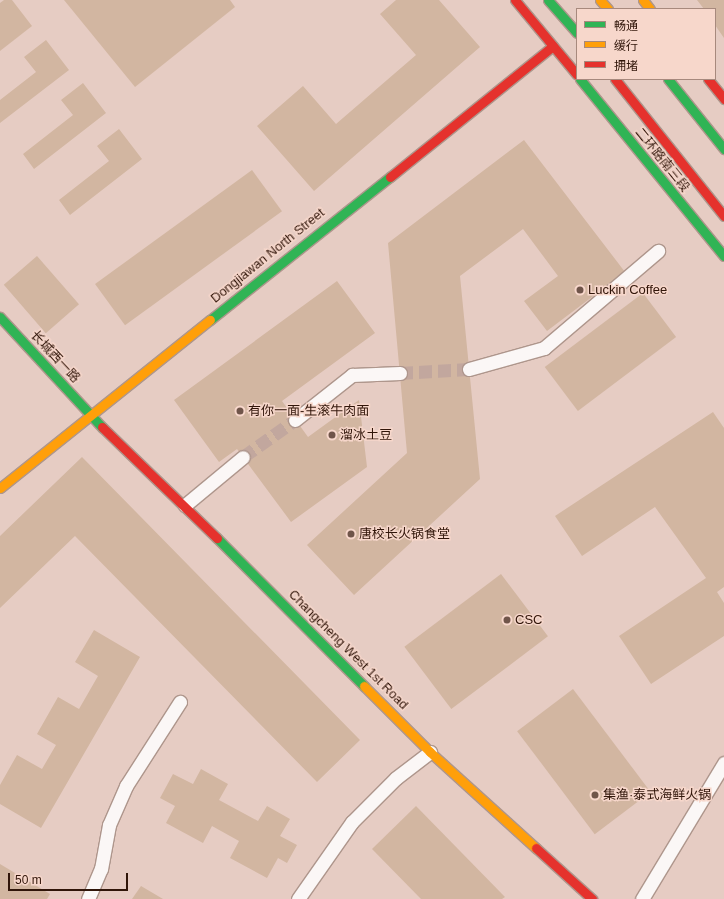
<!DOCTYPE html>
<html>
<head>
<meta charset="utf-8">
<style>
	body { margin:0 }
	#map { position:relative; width:724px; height:899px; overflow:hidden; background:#e6ccc3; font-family:Helvetica,"Noto Sans SC",sans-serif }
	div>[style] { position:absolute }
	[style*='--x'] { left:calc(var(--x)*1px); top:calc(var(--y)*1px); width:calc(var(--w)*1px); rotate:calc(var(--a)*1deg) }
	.building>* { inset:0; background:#d2b6a1; transform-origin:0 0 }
	.street-tunnel>* { height:13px; margin-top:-6.5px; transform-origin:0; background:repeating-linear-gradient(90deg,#c2a79e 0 13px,transparent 0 19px) }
	.roads { filter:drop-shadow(1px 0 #ae968c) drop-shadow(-1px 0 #ae968c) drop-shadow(0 1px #ae968c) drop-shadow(0 -1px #ae968c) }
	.street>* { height:13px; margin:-6.5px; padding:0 6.5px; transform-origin:6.5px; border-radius:6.5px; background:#fbf7f6 }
	.fast>* { height:9px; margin:-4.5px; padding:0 4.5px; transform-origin:4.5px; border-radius:4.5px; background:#30b455 }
	.slow>* { height:9px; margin:-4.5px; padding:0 4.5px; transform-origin:4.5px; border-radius:4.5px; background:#ff9f0a }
	.jam>* { height:9px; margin:-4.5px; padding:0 4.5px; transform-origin:4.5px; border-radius:4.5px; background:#e5322d }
	.dots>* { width:11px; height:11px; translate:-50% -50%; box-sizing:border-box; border:2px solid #f7d7cb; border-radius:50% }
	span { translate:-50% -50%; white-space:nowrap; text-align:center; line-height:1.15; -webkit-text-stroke:3px #f7d7cb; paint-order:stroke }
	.street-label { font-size:13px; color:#301509 }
	.poi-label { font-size:13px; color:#301509 }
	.left { translate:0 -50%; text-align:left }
	.legend { position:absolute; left:576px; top:8px; width:140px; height:72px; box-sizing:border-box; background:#f7d7cb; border:1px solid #a7897d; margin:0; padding:5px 7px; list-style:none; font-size:12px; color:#301509 }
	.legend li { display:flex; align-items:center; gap:8px; height:20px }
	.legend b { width:20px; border:1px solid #a7897d }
	.scale { position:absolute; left:8px; top:873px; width:120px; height:18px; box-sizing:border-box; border:2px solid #301509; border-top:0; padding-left:5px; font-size:12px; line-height:14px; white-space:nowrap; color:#301509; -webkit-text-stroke:3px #f7d7cb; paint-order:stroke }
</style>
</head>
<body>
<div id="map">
	<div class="building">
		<i style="clip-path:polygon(4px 0,12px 0,32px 26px,0 51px,0 3px)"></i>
		<i style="clip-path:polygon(64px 0,230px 0,235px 7px,135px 87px)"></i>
		<i style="clip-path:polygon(396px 0,439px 0,480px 47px,314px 191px,257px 126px,303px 86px,336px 124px,416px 55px,380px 14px)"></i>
		<i style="clip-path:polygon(697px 0,724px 0,724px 38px,715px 25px,715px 9px,704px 9px)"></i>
		<i style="clip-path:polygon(46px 40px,69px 70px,0 123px,0 100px,36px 72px,24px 57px)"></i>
		<i style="clip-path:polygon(83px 83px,106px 113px,34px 169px,23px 154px,73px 115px,61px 100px)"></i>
		<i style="clip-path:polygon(119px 129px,142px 159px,70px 215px,59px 200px,109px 161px,97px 146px)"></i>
		<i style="clip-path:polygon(524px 140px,625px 272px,547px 331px,524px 301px,558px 276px,523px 229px,460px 276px,480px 479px,354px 595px,307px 545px,407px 453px,388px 243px)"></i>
		<i style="left:252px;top:170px;width:51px;height:194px;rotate:54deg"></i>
		<i style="left:37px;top:256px;width:64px;height:44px;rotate:49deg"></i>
		<i style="clip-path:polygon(337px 281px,375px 333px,282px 401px,308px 437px,359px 400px,367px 467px,291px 522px,237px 449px,219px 462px,174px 400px)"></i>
		<i style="left:643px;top:293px;width:55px;height:123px;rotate:53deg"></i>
		<i style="clip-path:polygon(713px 412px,724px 428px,724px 587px,717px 592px,724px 603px,724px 636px,651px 684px,619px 636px,706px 578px,655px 507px,582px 556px,555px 516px)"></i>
		<i style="clip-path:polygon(82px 457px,360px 740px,317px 782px,75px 536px,0 608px,0 536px)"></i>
		<i style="left:501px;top:574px;width:78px;height:121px;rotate:53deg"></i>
		<i style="clip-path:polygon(94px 630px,140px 657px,41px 828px,0 804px,0 785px,17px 755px,42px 769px,56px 745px,37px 734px,58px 697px,79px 709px,98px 676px,75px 662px)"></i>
		<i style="left:573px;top:689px;width:129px;height:70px;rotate:53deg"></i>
		<i style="clip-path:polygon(201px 769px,228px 784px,219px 800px,258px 821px,267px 806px,290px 819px,280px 836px,297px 845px,287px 863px,278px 858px,267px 878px,230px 858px,239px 841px,212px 826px,203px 843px,166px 823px,175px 806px,160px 798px,173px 774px,193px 784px)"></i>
		<i style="clip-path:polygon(416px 806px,505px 897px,502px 899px,421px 899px,372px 849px)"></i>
		<i style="clip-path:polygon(0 864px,50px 894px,47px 899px,0 899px)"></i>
		<i style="clip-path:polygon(141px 886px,163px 899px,132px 899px)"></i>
	</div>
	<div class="street-tunnel">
		<i style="--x:400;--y:373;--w:69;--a:-3.3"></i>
		<i style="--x:243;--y:457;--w:64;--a:-35.4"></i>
	</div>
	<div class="roads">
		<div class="street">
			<i style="--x:469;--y:369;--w:78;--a:-15.6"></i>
			<i style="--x:544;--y:348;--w:150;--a:-40.4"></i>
			<i style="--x:295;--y:420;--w:73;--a:-38.3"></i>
			<i style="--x:352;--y:375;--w:48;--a:-2.4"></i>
			<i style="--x:185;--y:505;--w:75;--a:-39.6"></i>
			<i style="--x:88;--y:899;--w:33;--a:-67"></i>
			<i style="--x:101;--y:869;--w:45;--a:-79.7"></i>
			<i style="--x:109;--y:825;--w:43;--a:-66.4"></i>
			<i style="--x:126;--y:786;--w:100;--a:-57.3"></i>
			<i style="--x:298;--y:899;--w:94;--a:-55"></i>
			<i style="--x:352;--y:822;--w:62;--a:-45"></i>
			<i style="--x:396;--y:778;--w:43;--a:-37.4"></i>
			<i style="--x:642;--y:899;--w:159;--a:-58.9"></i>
		</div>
		<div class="fast">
			<i style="--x:548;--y:0;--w:44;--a:48.7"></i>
			<i style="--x:580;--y:79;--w:228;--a:50.9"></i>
			<i style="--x:668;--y:79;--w:90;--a:51.3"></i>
			<i style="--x:0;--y:317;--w:150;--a:47.2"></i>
			<i style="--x:210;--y:320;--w:230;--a:-38.5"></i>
			<i style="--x:217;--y:538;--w:209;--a:45.2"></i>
		</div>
		<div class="slow">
			<i style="--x:600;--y:0;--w:12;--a:48"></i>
			<i style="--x:643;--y:0;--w:11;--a:52"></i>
			<i style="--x:0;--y:488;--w:269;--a:-38.7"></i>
			<i style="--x:364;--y:686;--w:93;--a:45"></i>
			<i style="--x:430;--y:752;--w:143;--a:42.2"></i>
		</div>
		<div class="jam">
			<i style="--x:515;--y:0;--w:97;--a:50.4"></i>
			<i style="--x:615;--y:79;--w:175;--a:51.5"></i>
			<i style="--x:708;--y:79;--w:26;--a:51"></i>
			<i style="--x:390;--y:177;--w:209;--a:-38.8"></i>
			<i style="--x:102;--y:427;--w:160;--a:44"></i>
			<i style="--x:536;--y:848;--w:76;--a:42.3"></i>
		</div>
	</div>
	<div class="dots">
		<i style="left:580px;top:290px;background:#70554a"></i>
		<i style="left:240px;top:411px;background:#70554a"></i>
		<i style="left:332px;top:435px;background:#70554a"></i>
		<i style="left:351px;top:534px;background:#70554a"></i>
		<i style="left:507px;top:620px;background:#70554a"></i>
		<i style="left:595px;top:795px;background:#70554a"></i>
	</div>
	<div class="street-label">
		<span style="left:662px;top:160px;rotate:51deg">二环路南三段</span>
		<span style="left:268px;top:256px;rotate:-39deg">Dongjiawan North Street</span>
		<span style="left:55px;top:357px;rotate:47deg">长城西一路</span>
		<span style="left:348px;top:650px;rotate:45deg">Changcheng West 1st Road</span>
	</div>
	<div class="poi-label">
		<span class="left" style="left:588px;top:290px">Luckin Coffee</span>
		<span class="left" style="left:248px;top:411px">有你一面-生滚牛肉面</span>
		<span class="left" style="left:340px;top:435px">溜冰土豆</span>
		<span class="left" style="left:359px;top:534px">唐校长火锅食堂</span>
		<span class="left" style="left:515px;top:620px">CSC</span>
		<span class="left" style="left:603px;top:795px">集渔·泰式海鲜火锅</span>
	</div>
	<ul class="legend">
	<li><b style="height:5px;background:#30b455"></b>畅通</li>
	<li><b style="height:5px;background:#ff9f0a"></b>缓行</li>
	<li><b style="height:5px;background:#e5322d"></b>拥堵</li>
	</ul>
	<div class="scale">50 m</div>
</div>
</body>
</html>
